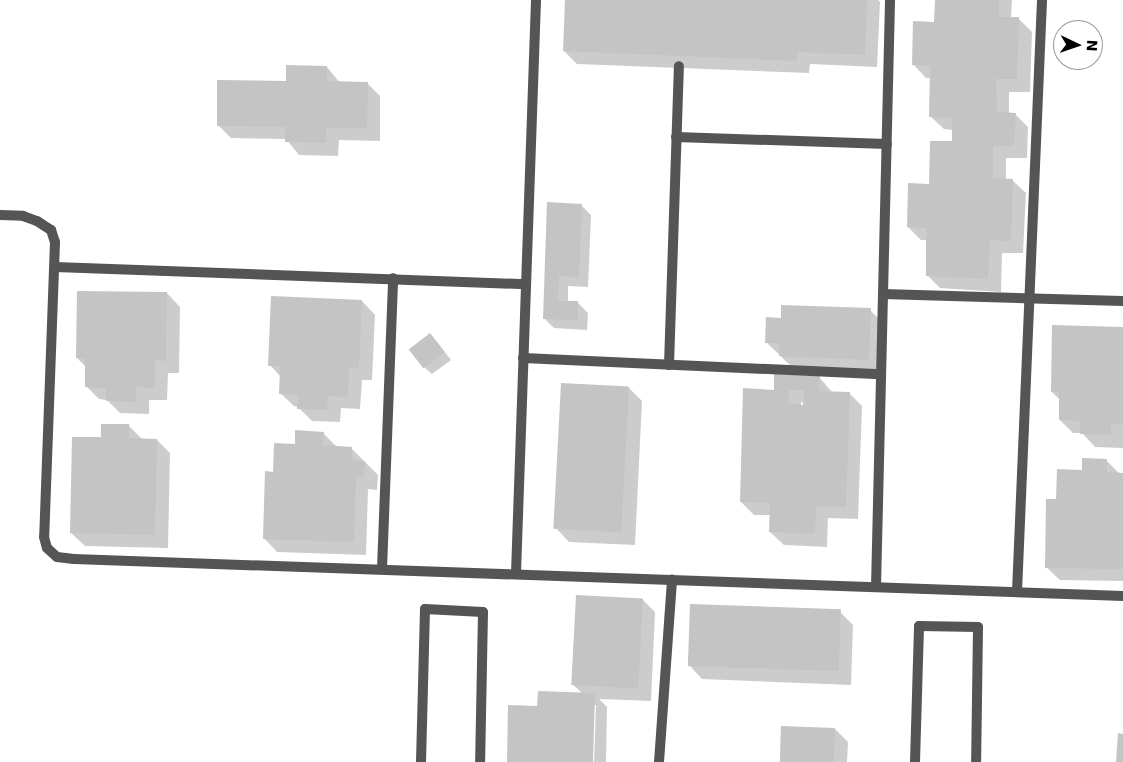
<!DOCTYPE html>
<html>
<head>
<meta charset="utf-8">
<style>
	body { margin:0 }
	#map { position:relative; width:1123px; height:762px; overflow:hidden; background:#fff; font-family:"DejaVu Sans",sans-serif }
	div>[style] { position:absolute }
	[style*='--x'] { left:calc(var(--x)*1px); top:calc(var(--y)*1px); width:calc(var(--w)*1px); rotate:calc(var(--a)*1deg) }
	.shadow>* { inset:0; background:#0003 }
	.building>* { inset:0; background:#c4c4c4; transform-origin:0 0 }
	.lane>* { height:10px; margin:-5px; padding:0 5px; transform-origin:5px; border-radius:5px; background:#555 }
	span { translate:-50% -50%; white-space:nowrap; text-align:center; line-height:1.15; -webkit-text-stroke:4.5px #fff; paint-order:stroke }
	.north { position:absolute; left:1053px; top:20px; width:50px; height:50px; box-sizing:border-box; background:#fff; border:1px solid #999; border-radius:50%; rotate:93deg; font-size:14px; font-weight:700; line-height:20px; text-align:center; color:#000 }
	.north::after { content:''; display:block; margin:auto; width:18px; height:22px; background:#000; clip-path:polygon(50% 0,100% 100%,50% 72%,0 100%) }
</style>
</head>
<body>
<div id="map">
	<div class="shadow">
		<i style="clip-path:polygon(566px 0,878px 0,880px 2px,877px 67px,810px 64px,809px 73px,577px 64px,564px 51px)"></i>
		<i style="clip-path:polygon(936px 0,1012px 0,1011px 18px,1019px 19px,1032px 32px,1030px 92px,1009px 92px,1009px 114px,1015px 114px,1028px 127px,1027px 158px,1006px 158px,1006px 180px,1012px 180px,1026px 193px,1023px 253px,1002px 253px,1001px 292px,940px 288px,927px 275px,927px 240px,921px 240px,908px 227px,953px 142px,953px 130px,944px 129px,930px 116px,931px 78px,926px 78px,913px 64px,936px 23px)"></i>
		<i style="clip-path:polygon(327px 67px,340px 83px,367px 83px,380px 96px,380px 141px,339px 140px,338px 156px,299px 155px,286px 139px,231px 138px,218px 125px,287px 82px)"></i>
		<i style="clip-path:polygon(581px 205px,591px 215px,588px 287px,568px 286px,568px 302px,578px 303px,588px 313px,587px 330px,554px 328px,544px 318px)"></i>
		<i style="clip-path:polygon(167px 293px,180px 307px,179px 373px,168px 373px,167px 400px,149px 400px,149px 414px,120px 413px,107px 400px,99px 399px,86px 386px,86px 367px,77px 358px)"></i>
		<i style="clip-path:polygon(362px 301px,375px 315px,372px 380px,362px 380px,360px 409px,341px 408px,340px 422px,312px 421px,298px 407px,294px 406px,280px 393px,281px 377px,270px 365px)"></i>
		<i style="clip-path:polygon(870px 310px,883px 323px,882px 372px,794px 369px,766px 342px,782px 319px)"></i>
		<i style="clip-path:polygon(1123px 328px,1123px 448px,1095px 447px,1082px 433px,1073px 433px,1060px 420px,1060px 400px,1052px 392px)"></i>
		<i style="clip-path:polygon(436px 341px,451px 360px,432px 374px,425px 368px)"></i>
		<i style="clip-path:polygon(evenodd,819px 377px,832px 392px,849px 393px,862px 406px,858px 519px,828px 518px,827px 547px,784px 545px,770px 532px,771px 515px,754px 515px,741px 502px,775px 391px,819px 377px,801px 402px,805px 403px,805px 406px,801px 406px,801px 402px)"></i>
		<i style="clip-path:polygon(628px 387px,642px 401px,635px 545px,569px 542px,556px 528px)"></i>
		<i style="clip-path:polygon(129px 426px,142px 439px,157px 440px,170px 453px,168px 548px,85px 546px,71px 533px,102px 439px)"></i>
		<i style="clip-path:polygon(323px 433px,336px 446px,351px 448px,378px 475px,377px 490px,368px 489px,366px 555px,277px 552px,264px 538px,274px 473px,296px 446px)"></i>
		<i style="clip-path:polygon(1106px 460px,1120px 474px,1123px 474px,1123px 581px,1060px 580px,1046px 567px,1058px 501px,1083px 471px)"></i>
		<i style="clip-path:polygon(642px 599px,655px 612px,651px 701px,599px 699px,607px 707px,606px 762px,594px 762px,596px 705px,593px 705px,591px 762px,508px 762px,538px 707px,582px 693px,573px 685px)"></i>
		<i style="clip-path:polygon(840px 612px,853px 625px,851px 685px,702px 679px,689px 665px)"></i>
		<i style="clip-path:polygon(835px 729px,848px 742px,847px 762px,781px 762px)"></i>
	</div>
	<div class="building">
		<i style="clip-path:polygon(565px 0,867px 0,865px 55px,797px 52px,797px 61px,563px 51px)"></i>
		<i style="clip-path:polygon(935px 0,999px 0,999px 17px,1019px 17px,1017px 79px,996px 79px,997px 112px,1016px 113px,1014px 146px,993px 146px,993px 178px,1013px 179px,1011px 241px,990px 240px,988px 279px,926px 276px,926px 228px,907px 227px,908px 183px,929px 184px,930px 141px,952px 141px,952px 118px,929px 117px,930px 66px,912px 65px,913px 21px,934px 22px)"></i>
		<i style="clip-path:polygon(286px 65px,327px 66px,327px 81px,368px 82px,367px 128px,326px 128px,326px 143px,285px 142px,285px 127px,217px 126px,217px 80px,286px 81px)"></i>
		<i style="clip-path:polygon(547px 202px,582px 204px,579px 277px,559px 276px,558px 301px,578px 301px,578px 320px,543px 319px)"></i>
		<i style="clip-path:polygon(77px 291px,167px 292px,166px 361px,155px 360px,155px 388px,136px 387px,136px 402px,106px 401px,106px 388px,85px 387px,85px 359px,76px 358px)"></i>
		<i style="clip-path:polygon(271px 296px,362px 300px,359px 368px,349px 367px,348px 397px,328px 396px,327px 410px,297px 409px,298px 395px,279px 394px,280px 366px,268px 366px)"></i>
		<i style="clip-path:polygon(781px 305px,871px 308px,869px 360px,779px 356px,780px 343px,765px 343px,766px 317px,781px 318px)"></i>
		<i style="clip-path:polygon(1052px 325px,1123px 327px,1123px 424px,1111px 424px,1111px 435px,1080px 434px,1081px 421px,1059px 420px,1059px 392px,1051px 392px)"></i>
		<i style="left:430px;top:333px;width:24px;height:27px;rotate:52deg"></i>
		<i style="clip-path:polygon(evenodd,774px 374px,820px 376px,819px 391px,850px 392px,846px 507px,816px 506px,815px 534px,769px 532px,770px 503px,740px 502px,743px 388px,774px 390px,774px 374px,789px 390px,804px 390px,803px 405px,788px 404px,789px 390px)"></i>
		<i style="left:561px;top:383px;width:68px;height:146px;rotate:3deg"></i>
		<i style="clip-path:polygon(101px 424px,129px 424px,129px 438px,157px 439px,155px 535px,70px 533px,72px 437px,101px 437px)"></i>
		<i style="clip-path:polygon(295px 430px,324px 432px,323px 445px,352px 447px,351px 460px,365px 461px,364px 477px,356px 477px,354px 542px,263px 539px,265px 471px,273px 472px,274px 443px,295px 444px)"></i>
		<i style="clip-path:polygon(1082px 458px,1107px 459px,1107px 472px,1123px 473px,1123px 569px,1045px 568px,1046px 499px,1056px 499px,1057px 469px,1082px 470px)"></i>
		<i style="left:576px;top:595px;width:67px;height:90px;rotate:3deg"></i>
		<i style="left:690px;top:604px;width:151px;height:62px;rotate:2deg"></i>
		<i style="clip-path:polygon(538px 691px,595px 693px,593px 762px,507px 762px,508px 705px,537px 706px)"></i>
		<i style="left:781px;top:726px;width:54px;height:36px;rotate:2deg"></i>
		<i style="clip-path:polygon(1118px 733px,1123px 734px,1123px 762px,1116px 762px)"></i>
	</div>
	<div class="lane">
		<i style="--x:676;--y:137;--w:211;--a:1.9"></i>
		<i style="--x:0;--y:215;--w:23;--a:2"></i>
		<i style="--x:23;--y:216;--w:15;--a:20"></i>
		<i style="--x:37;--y:221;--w:17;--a:33"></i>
		<i style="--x:51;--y:230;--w:13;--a:72"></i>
		<i style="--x:55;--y:242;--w:295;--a:92.1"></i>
		<i style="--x:44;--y:537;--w:11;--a:75"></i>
		<i style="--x:47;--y:548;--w:13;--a:42"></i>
		<i style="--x:57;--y:557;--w:17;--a:7"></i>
		<i style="--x:74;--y:559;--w:1050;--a:2.02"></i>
		<i style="--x:55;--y:267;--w:471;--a:2.1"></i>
		<i style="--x:883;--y:294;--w:240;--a:1.7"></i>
		<i style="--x:523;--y:358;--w:358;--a:2.6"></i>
		<i style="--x:669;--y:365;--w:299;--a:-88.1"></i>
		<i style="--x:382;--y:569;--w:291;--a:-87.8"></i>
		<i style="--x:516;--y:573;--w:573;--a:-88"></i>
		<i style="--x:876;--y:587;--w:587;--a:-88.63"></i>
		<i style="--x:1017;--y:592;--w:593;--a:-87.58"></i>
		<i style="--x:421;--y:762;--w:153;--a:-88.5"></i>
		<i style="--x:425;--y:609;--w:58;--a:3"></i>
		<i style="--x:483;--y:612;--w:150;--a:91.1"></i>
		<i style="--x:659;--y:762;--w:183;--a:-85.9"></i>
		<i style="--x:915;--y:762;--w:136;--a:-88.3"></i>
		<i style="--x:919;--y:626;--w:59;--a:1"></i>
		<i style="--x:978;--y:627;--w:135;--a:90.8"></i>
	</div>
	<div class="north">N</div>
</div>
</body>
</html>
